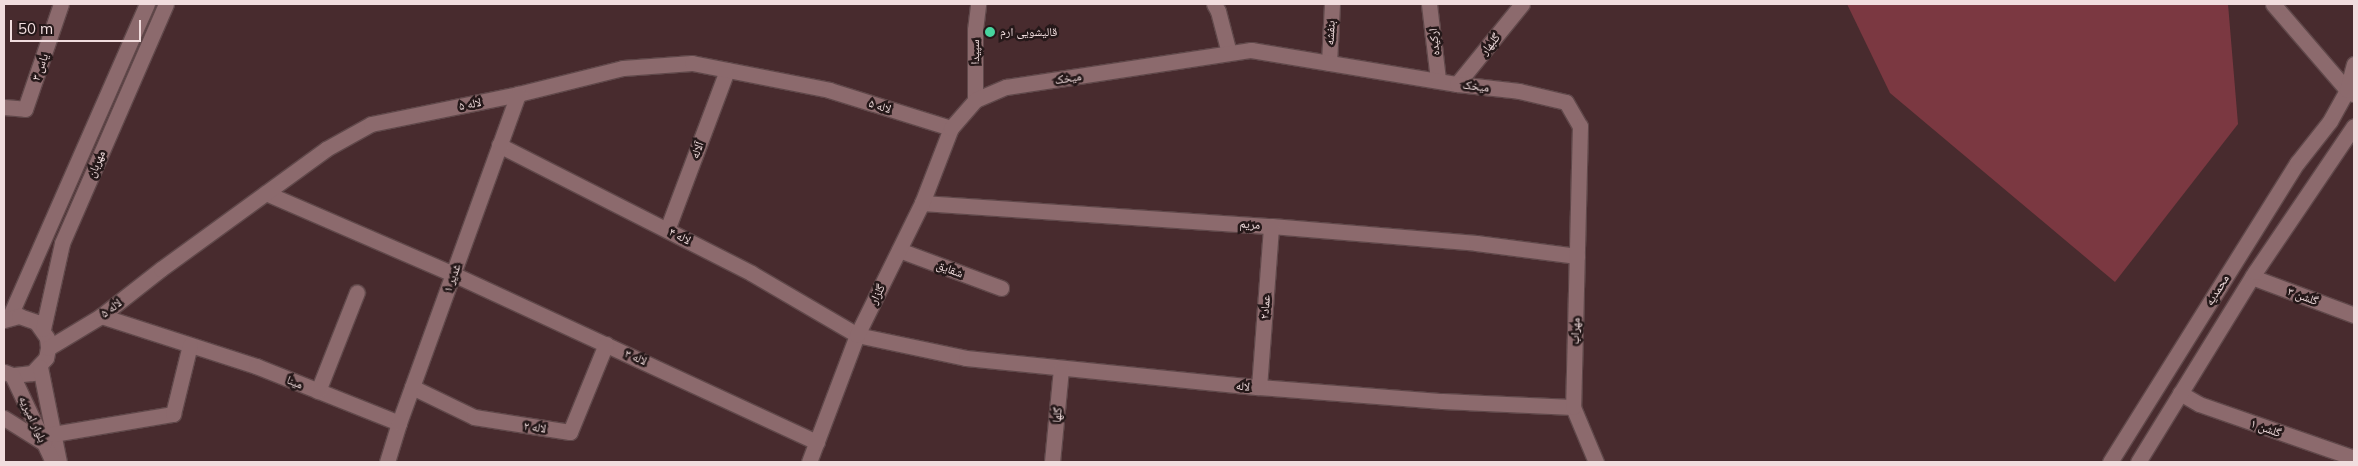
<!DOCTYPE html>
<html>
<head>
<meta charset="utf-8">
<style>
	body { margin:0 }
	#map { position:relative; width:2358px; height:466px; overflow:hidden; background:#482b2e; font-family:Mulish,"Noto Naskh Arabic",sans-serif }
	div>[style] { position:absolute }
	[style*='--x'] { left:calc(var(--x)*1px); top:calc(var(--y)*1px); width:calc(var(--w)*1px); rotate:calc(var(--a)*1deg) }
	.green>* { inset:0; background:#7b3841 }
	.roads { filter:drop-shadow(1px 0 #60484a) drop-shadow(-1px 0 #60484a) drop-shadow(0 1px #60484a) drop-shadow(0 -1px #60484a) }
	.minor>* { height:15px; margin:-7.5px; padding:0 7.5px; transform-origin:7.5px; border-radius:7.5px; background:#8c6a6d }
	.dots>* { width:14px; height:14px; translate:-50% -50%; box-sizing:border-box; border:2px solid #251819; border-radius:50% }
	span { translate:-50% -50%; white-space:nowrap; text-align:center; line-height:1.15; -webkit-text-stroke:5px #251819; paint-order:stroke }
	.poi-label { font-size:12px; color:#f1ddde }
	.left { translate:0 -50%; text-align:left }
	.street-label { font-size:12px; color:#f1ddde }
	.frame { position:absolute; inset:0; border:5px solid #f1ddde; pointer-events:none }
	.scale { position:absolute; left:10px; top:20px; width:131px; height:22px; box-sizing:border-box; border:2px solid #f1ddde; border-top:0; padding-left:6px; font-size:15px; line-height:18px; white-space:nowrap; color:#f1ddde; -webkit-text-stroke:4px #251819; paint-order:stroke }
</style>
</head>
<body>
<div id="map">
	<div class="green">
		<i style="clip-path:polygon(1847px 4px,2228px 4px,2238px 124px,2115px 282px,1890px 93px)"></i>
	</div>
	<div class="roads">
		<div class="minor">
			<i style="--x:1214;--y:4;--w:8;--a:60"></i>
			<i style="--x:1218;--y:11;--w:43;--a:75.3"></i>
			<i style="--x:1429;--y:4;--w:77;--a:83.2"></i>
			<i style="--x:2273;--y:4;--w:113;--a:49.3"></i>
			<i style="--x:2347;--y:90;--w:7;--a:34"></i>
			<i style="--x:1329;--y:63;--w:59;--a:-87.1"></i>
			<i style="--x:1457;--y:84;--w:103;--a:-50.9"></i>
			<i style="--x:975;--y:100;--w:70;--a:-90"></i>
			<i style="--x:975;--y:30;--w:26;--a:-83"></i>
			<i style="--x:4;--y:107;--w:21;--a:5"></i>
			<i style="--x:25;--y:109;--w:111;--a:-71.1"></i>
			<i style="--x:499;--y:145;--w:283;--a:26.9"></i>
			<i style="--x:751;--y:273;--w:123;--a:30.3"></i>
			<i style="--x:857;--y:335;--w:111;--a:11.9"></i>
			<i style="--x:966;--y:358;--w:294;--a:5.7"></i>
			<i style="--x:1259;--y:387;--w:184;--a:4.4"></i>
			<i style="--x:1442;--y:401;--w:131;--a:2.6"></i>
			<i style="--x:1573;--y:407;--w:60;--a:67.3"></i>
			<i style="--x:266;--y:193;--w:204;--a:23.4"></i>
			<i style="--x:453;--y:274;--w:401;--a:24.8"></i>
			<i style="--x:922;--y:203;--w:350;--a:3.8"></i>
			<i style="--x:1271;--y:226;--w:206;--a:4.7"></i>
			<i style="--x:1476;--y:243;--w:102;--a:7.3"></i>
			<i style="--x:667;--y:230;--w:171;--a:-69.4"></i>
			<i style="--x:899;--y:250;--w:109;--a:20.4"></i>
			<i style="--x:2252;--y:277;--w:109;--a:20.4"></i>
			<i style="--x:101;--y:316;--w:163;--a:17.9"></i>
			<i style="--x:256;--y:366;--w:154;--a:21.7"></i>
			<i style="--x:9;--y:318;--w:343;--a:-66.3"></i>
			<i style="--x:4;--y:320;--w:16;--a:-15"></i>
			<i style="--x:19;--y:316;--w:18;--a:19"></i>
			<i style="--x:36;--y:322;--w:19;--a:55"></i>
			<i style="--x:47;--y:338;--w:10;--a:84"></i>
			<i style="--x:48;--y:348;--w:10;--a:101"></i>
			<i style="--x:46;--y:358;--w:21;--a:133"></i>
			<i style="--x:32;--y:373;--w:20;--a:174"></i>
			<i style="--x:12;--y:375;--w:9;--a:-159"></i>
			<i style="--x:43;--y:329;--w:88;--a:-77.5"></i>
			<i style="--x:62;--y:243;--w:261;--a:-66.5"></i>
			<i style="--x:48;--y:348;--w:62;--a:-31.1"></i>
			<i style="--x:101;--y:316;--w:76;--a:-38.1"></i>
			<i style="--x:161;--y:269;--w:204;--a:-36"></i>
			<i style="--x:326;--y:149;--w:51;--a:-29.1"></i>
			<i style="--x:371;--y:124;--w:150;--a:-11.5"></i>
			<i style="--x:518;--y:94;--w:108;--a:-13.9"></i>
			<i style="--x:623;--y:68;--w:69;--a:-4.1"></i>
			<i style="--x:692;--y:63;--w:140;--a:11.1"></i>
			<i style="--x:829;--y:90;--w:128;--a:17.3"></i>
			<i style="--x:40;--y:367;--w:97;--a:78.7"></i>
			<i style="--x:12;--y:375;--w:96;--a:64.8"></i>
			<i style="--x:412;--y:387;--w:69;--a:25.8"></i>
			<i style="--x:474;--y:417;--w:97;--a:8.9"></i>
			<i style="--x:570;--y:432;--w:95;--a:-67.8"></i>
			<i style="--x:1259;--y:387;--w:161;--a:-85.7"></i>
			<i style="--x:318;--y:391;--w:106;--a:-68.5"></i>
			<i style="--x:2180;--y:393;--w:22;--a:30"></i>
			<i style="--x:2199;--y:404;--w:164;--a:19.2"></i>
			<i style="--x:4;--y:418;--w:47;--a:32"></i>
			<i style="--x:53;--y:434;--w:122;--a:-9.5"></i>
			<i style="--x:173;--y:414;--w:71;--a:-76.2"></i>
			<i style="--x:387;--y:462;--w:41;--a:-72.9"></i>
			<i style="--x:399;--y:423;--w:350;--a:-70.1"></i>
			<i style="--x:809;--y:462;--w:136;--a:-69.3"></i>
			<i style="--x:857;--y:335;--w:147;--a:-63.8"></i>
			<i style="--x:922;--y:203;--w:80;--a:-68.9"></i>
			<i style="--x:951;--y:128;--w:37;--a:-49"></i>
			<i style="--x:975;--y:100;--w:34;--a:-23"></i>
			<i style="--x:1006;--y:87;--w:248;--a:-8.6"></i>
			<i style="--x:1251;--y:50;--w:209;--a:9.4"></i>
			<i style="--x:1457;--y:84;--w:62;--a:6.4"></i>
			<i style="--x:1519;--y:91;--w:48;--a:13.2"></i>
			<i style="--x:1566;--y:102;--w:28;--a:60"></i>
			<i style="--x:1580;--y:126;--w:281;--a:91.4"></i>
			<i style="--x:1052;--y:462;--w:94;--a:-84.5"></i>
			<i style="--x:2110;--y:462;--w:353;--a:-58"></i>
			<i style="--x:2297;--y:163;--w:53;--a:-51.8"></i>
			<i style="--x:2330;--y:121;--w:35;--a:-61"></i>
			<i style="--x:2347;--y:90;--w:27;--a:-75"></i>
			<i style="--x:2138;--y:462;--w:223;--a:-58.4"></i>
			<i style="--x:2255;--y:272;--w:176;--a:-55.9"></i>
		</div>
	</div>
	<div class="dots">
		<i style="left:990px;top:32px;background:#47d49e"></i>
	</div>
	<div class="poi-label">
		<span class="left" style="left:1000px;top:32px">قالیشویی ارم</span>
	</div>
	<div class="street-label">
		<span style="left:1330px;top:33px;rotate:-87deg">بنفشه</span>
		<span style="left:1434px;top:42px;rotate:-96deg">ارکیده</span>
		<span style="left:1490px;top:44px;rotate:-51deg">گلبهار</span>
		<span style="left:975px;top:52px;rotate:-90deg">سپیدا</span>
		<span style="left:40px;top:67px;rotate:-71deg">یاس ۳</span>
		<span style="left:1068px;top:78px;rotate:-9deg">میخک</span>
		<span style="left:1476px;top:86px;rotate:7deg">میخک</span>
		<span style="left:470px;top:104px;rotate:-12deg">لاله ۵</span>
		<span style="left:880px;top:106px;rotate:17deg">لاله ۵</span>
		<span style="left:697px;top:150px;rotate:-69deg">آلاله</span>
		<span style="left:96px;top:164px;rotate:-67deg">مهربان</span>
		<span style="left:1250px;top:224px;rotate:5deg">مریم</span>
		<span style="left:680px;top:236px;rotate:27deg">لاله ۴</span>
		<span style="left:950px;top:269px;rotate:21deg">شقایق</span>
		<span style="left:452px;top:278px;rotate:-70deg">غدیر ۱</span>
		<span style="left:2217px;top:290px;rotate:-58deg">محمدیه</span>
		<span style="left:877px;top:294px;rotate:-64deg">گلزار</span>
		<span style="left:2303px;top:296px;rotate:20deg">گلشن ۳</span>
		<span style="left:1265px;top:307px;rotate:-86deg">عماد۲</span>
		<span style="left:111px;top:308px;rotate:-37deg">لاله ۵</span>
		<span style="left:1575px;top:331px;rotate:-88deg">مهراب</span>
		<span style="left:636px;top:357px;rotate:24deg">لاله ۳</span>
		<span style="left:295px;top:382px;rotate:22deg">مینا</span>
		<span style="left:1243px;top:386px;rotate:6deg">لاله</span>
		<span style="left:1057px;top:415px;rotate:-85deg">گلها</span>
		<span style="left:33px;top:419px;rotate:65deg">بلوار امیریه</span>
		<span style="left:535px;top:427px;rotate:9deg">لاله ۲</span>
		<span style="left:2266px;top:428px;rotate:20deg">گلشن ۱</span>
	</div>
	<div class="frame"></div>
	<div class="scale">50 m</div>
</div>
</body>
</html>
